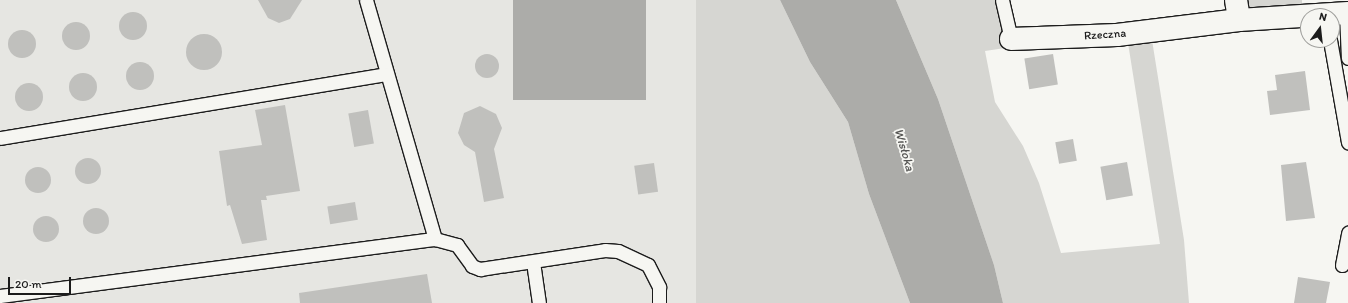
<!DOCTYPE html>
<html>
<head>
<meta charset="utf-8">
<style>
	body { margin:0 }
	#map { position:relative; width:1348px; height:303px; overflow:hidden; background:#f6f6f2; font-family:Itim,sans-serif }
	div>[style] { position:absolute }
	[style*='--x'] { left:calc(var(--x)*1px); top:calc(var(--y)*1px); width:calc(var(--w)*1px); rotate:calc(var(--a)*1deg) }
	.built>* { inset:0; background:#e6e6e2; transform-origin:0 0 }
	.green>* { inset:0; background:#d6d6d2 }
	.water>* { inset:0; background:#acaca9; transform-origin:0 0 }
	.building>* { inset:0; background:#c0c0bd; transform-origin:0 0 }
	.round { border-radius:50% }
	.roads { filter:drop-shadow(1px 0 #1c1c1c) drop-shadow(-1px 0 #1c1c1c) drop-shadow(0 1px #1c1c1c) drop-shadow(0 -1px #1c1c1c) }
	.service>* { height:13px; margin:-6.5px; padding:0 6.5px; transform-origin:6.5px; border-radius:6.5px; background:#f6f6f2 }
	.minor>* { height:22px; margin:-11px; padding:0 11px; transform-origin:11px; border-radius:11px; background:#f6f6f2 }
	span { translate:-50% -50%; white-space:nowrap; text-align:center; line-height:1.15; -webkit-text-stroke:3.5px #f6f6f2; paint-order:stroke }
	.street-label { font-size:12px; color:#1c1c1c }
	.water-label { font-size:13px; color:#565654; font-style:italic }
	.north { position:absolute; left:1300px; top:8px; width:40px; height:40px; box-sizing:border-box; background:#f6f6f2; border:1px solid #9f9f9c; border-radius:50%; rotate:15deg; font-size:11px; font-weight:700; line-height:16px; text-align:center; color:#1c1c1c }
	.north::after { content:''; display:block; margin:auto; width:14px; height:18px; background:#1c1c1c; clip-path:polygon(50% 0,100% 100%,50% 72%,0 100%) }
	.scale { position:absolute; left:8px; top:277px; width:63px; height:18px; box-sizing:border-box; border:2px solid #1c1c1c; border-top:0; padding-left:5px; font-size:12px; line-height:14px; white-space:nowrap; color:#1c1c1c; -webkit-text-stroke:3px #f6f6f2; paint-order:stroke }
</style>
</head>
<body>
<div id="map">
	<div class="built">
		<i style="left:0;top:0;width:696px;height:303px"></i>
	</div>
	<div class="green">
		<i style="clip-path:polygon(696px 0,780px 0,810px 62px,848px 122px,869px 194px,910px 303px,696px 303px)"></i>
		<i style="clip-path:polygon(896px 0,998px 0,1005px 48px,985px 51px,995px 102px,1023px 146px,1039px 183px,1061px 253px,1160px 244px,1128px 43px,1152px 40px,1184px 240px,1189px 303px,1003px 303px,994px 265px,938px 99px)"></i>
		<i style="clip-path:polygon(1242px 0,1302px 0,1302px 9px,1251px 14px)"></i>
	</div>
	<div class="water">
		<i style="left:513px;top:0;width:133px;height:100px"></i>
		<i style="clip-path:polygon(780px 0,896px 0,938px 99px,994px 265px,1003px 303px,910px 303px,869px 194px,848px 122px,810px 62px)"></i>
	</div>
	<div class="building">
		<i style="clip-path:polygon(258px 0,302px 0,290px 19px,279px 23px,268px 18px)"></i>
		<i class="round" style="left:119px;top:12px;width:28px;height:28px"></i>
		<i class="round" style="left:62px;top:22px;width:28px;height:28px"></i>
		<i class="round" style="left:8px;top:30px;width:28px;height:28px"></i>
		<i class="round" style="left:186px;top:34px;width:36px;height:36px"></i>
		<i class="round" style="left:475px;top:54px;width:24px;height:24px"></i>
		<i style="left:1053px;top:54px;width:31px;height:29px;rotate:81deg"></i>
		<i class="round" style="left:126px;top:62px;width:28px;height:28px"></i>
		<i style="clip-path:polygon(1305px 71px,1310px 110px,1270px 115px,1267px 91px,1277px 90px,1275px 75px)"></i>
		<i class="round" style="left:69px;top:73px;width:28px;height:28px"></i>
		<i class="round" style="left:15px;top:83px;width:28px;height:28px"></i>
		<i style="clip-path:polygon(285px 105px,300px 191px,266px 196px,267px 200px,261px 200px,267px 240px,242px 244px,230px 205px,227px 206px,219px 151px,262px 145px,255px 110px)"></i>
		<i style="clip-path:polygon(480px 106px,496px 114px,502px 128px,494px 149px,504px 198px,484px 202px,475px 152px,464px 145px,458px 133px,464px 113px)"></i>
		<i style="left:368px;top:110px;width:34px;height:20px;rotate:80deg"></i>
		<i style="left:1073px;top:139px;width:22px;height:18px;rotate:80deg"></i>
		<i class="round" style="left:75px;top:158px;width:26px;height:26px"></i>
		<i style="left:1127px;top:162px;width:34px;height:27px;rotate:80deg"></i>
		<i style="clip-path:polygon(1306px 162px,1315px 218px,1286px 221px,1281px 165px)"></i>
		<i style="left:654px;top:163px;width:29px;height:20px;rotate:82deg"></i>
		<i class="round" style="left:25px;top:167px;width:26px;height:26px"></i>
		<i style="left:355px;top:202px;width:18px;height:28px;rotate:81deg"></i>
		<i class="round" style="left:83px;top:208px;width:26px;height:26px"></i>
		<i class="round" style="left:33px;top:216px;width:26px;height:26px"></i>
		<i style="clip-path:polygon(427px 274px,432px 303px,300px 303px,299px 293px)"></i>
		<i style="clip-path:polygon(1298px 277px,1330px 282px,1326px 303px,1294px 303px)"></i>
	</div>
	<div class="roads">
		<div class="service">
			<i style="--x:366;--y:0;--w:249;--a:73.9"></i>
			<i style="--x:1002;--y:0;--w:40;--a:77"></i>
			<i style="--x:1346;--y:13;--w:45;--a:87.5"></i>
			<i style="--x:1330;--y:40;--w:104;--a:80"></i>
			<i style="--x:0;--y:138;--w:392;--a:-9.4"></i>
			<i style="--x:533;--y:262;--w:41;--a:81.7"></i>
			<i style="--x:1342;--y:265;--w:33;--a:-79"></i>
			<i style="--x:0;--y:296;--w:439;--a:-7.5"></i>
			<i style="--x:435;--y:239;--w:23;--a:15"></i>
			<i style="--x:457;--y:245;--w:26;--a:54"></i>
			<i style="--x:472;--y:266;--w:9;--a:21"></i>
			<i style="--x:480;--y:269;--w:126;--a:-8.6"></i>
			<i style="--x:605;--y:250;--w:13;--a:4"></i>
			<i style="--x:618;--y:251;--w:33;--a:25"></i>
			<i style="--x:648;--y:265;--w:25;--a:63"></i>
			<i style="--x:659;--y:287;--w:16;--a:90"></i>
		</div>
		<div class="minor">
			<i style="--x:1236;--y:0;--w:20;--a:81"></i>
			<i style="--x:1011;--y:39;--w:106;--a:-2.2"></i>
			<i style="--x:1117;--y:35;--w:123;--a:-7"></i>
			<i style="--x:1239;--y:20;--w:109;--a:-3.7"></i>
		</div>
	</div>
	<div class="street-label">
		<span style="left:1105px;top:35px;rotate:-4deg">Rzeczna</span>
	</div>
	<div class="water-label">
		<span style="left:904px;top:150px;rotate:74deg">Wisłoka</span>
	</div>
	<div class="north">N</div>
	<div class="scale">20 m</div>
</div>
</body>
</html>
